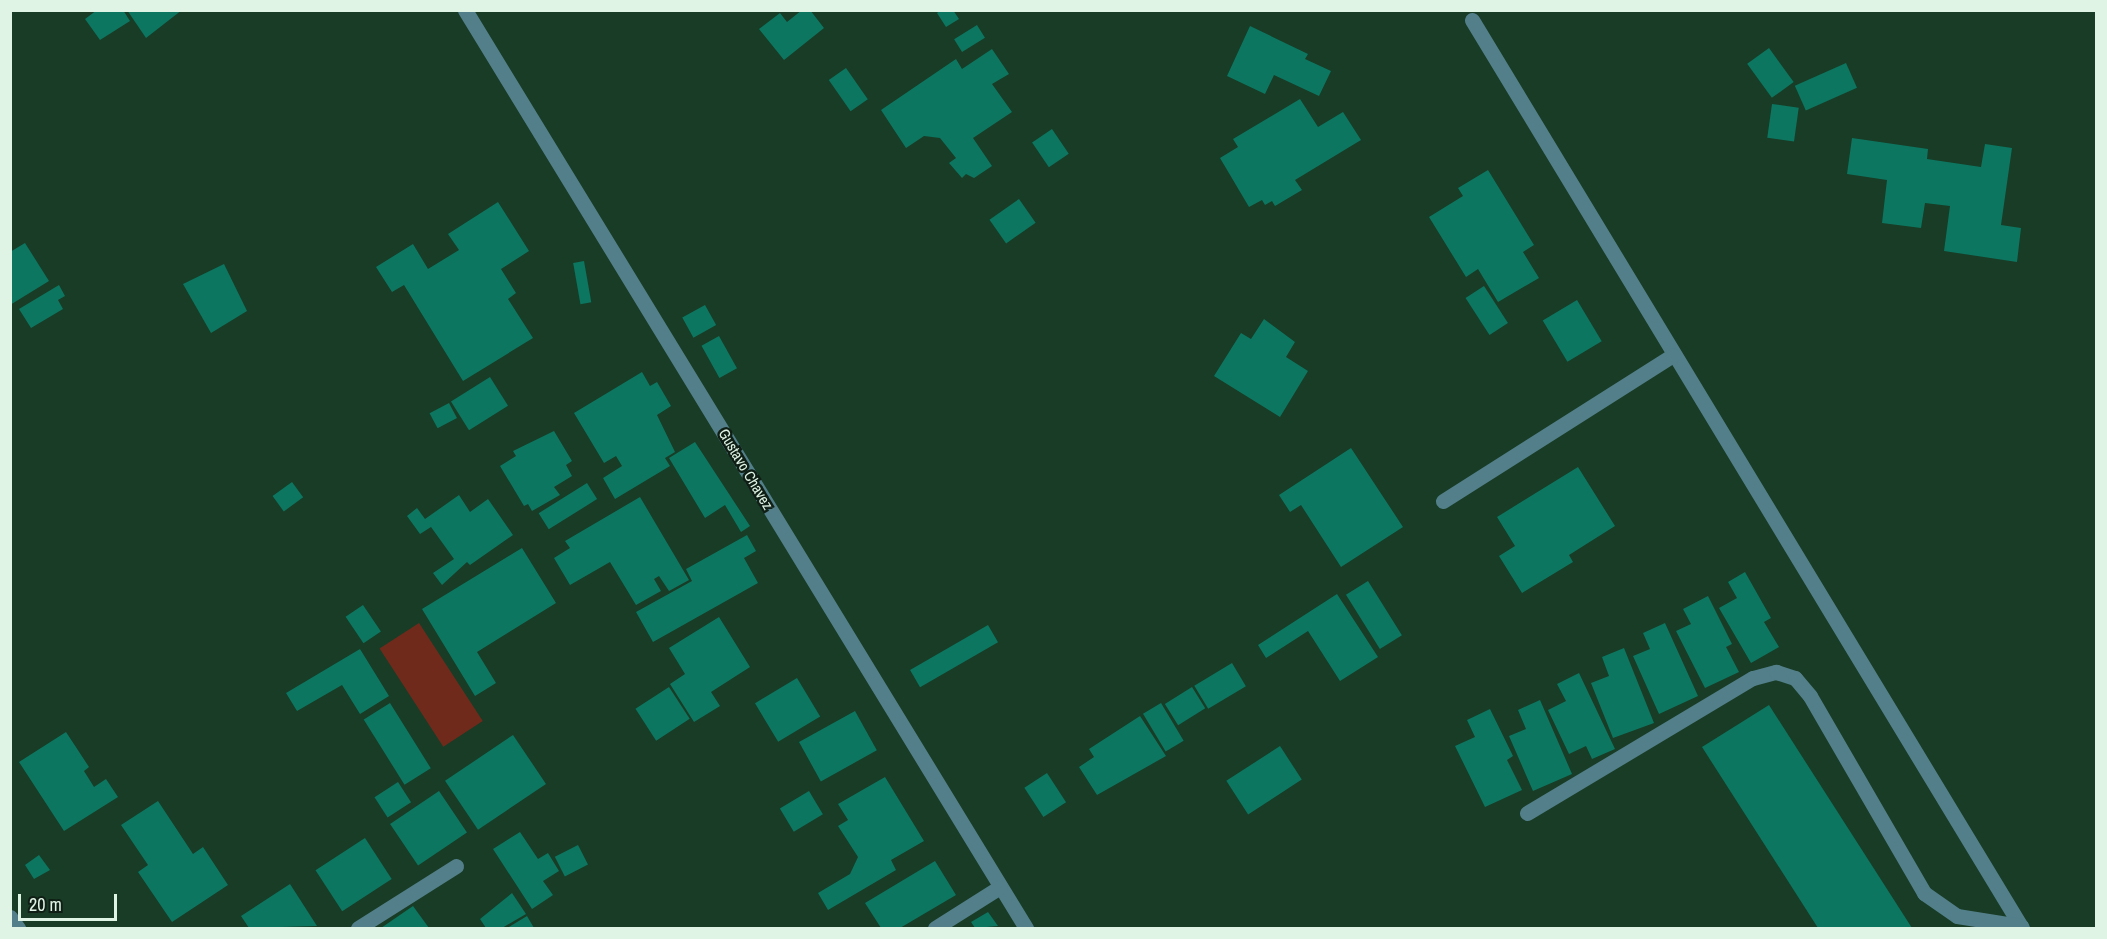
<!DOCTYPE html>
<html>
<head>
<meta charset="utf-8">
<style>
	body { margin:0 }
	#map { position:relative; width:2107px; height:939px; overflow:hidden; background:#183c25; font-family:"Archivo Narrow",sans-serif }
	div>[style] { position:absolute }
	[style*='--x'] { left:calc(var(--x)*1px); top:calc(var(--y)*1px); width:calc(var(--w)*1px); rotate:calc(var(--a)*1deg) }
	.green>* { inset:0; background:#702a1b; transform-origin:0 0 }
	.building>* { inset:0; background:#0c7661; transform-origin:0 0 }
	.minor>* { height:15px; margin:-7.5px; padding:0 7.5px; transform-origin:7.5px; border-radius:7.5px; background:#527f8a }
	span { translate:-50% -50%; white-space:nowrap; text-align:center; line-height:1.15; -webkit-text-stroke:5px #101f15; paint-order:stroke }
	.street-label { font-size:15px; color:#e0f4e5 }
	.frame { position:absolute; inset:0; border:12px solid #e0f4e5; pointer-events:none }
	.scale { position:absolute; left:18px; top:894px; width:99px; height:27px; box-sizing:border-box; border:3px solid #e0f4e5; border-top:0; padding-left:8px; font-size:18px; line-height:21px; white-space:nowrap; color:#e0f4e5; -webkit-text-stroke:4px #101f15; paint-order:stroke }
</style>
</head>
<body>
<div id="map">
	<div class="green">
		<i style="left:419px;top:623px;width:117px;height:47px;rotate:57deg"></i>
	</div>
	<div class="building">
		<i style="clip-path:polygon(97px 10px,123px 10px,130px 21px,100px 40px,85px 19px)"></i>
		<i style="clip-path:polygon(127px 10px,182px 10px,146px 38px)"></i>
		<i style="clip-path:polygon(802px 10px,810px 10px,824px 28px,784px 60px,759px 29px,780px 13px,787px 22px)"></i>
		<i style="clip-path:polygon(941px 10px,953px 10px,959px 19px,946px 27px,937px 13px)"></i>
		<i style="left:977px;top:25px;width:15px;height:27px;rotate:58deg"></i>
		<i style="clip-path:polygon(1250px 26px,1308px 54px,1305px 59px,1331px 71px,1319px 96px,1274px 75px,1265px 94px,1227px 76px)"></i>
		<i style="left:1769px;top:48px;width:42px;height:27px;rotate:54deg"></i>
		<i style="clip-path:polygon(992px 49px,1009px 74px,992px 84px,1012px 112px,973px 138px,992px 166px,974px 178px,966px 174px,962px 178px,949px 163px,956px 158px,940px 138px,924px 136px,906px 148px,881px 110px,956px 59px,962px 69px)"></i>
		<i style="left:1846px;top:63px;width:27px;height:56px;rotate:66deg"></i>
		<i style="left:846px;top:68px;width:38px;height:21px;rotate:55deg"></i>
		<i style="clip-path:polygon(1300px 99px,1318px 127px,1343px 112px,1361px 140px,1295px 180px,1302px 190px,1275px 206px,1272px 201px,1265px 205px,1262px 200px,1249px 207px,1220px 158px,1238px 147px,1233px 139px)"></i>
		<i style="left:1772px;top:104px;width:27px;height:34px;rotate:8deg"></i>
		<i style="left:1052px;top:129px;width:30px;height:24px;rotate:56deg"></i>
		<i style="clip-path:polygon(1852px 138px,1928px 149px,1927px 159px,1981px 167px,1985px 144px,2012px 148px,2001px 225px,2021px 228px,2017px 262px,1944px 251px,1950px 206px,1925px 203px,1921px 228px,1882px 223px,1887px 180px,1847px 174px)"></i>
		<i style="clip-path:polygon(1488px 170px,1534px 245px,1523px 252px,1539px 278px,1498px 302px,1478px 269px,1466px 277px,1429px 217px,1463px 196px,1458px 188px)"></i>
		<i style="left:1019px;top:199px;width:29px;height:36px;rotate:55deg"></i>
		<i style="clip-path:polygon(498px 202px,529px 251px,501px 269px,516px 293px,508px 299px,533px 338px,463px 381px,404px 285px,392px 292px,376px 267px,413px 244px,428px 269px,459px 250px,448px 234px)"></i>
		<i style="clip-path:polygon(25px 243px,49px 281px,10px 305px,10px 252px)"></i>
		<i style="left:584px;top:261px;width:42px;height:11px;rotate:80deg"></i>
		<i style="clip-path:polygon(224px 264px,247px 311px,211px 333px,183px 284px)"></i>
		<i style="clip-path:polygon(59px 285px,65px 296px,58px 300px,63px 309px,31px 328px,19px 309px)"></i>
		<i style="left:1484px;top:286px;width:44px;height:22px;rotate:57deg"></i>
		<i style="left:1577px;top:300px;width:48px;height:40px;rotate:59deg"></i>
		<i style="left:705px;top:305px;width:23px;height:26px;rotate:61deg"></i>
		<i style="clip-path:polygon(1264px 319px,1295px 342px,1286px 357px,1308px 371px,1280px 417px,1214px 376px,1241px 333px,1251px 339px)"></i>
		<i style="left:719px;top:336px;width:37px;height:20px;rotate:61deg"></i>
		<i style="clip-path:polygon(642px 372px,650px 386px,657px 382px,671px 406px,657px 415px,675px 452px,665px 458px,670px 466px,615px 499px,603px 478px,622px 466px,616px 456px,604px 463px,574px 413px)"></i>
		<i style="left:490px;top:377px;width:34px;height:46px;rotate:58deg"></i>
		<i style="left:449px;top:403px;width:17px;height:22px;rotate:62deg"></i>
		<i style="clip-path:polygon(554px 431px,572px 461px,566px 465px,572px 476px,554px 487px,560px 495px,532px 511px,528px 504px,524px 506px,500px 466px,516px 456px,513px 451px)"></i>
		<i style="clip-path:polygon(695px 442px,750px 526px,741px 532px,725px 505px,705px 518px,669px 458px)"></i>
		<i style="clip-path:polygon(1351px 448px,1403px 527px,1341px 567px,1301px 505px,1290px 512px,1279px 495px)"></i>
		<i style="clip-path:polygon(1578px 467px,1615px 526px,1569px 555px,1573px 562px,1522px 593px,1499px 556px,1515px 546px,1497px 517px)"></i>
		<i style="left:292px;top:482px;width:19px;height:24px;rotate:54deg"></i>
		<i style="left:587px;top:483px;width:19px;height:57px;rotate:58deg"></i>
		<i style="clip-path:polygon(459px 495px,470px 512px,488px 499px,513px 535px,470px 565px,467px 562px,442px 585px,433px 573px,454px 559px,431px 527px,420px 534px,407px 516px,417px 508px,425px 519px)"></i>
		<i style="clip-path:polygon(640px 497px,689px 580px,669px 591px,659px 576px,654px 579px,661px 591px,636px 605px,610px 562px,570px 585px,554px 558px,570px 548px,565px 541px)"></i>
		<i style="clip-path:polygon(747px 535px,756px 551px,744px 558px,758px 583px,653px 642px,636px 612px,692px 581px,686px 569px)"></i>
		<i style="clip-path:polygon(522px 548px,556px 603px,477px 652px,496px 683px,475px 696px,422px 609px)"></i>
		<i style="clip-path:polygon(1745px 572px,1771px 618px,1764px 622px,1779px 647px,1751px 663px,1719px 608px,1737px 598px,1728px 582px)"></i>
		<i style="left:1368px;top:581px;width:64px;height:26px;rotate:58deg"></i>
		<i style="clip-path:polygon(1337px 594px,1378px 657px,1340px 681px,1308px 631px,1266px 658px,1258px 645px)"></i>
		<i style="clip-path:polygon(1708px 596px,1732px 644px,1726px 647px,1739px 672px,1705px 688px,1676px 631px,1691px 624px,1683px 609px)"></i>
		<i style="left:363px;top:605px;width:32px;height:21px;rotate:56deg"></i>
		<i style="clip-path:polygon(719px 617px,750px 667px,711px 692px,720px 706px,694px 722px,670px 684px,685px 674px,669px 648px)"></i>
		<i style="clip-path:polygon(1665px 623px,1698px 696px,1659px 714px,1633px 656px,1650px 649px,1643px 633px)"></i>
		<i style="left:988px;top:625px;width:20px;height:90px;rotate:60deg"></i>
		<i style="clip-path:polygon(1624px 648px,1654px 723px,1613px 738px,1591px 683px,1609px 676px,1602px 657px)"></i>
		<i style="clip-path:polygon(360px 649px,389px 696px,360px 714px,342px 685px,297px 711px,286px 693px)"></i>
		<i style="left:1232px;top:663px;width:27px;height:44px;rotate:59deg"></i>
		<i style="clip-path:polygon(1579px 673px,1615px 749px,1592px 759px,1586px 746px,1569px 754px,1548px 710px,1566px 701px,1557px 684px)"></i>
		<i style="left:797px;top:678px;width:45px;height:49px;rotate:59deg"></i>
		<i style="left:669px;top:687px;width:38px;height:40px;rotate:57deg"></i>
		<i style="left:1192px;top:687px;width:25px;height:32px;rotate:58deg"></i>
		<i style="clip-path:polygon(1540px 700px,1572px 774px,1533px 791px,1509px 736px,1526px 729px,1518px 710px)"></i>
		<i style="left:390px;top:703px;width:77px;height:31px;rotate:58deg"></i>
		<i style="left:1161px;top:703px;width:44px;height:21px;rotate:59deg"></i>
		<i style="clip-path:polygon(1769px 705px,1912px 928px,1818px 928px,1702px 747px)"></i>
		<i style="clip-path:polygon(1490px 709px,1513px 756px,1507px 760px,1522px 790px,1485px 807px,1455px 746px,1475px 737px,1467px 720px)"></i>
		<i style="left:855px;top:711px;width:45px;height:64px;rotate:61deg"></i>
		<i style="clip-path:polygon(1140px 716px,1166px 756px,1097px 795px,1079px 767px,1094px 757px,1089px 749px)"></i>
		<i style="clip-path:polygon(66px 732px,89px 767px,84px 771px,94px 787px,106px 779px,118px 797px,64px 831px,19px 762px)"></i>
		<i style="left:513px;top:735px;width:59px;height:82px;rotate:56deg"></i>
		<i style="left:1280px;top:746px;width:40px;height:64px;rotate:57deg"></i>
		<i style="left:1047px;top:773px;width:35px;height:27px;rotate:57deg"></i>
		<i style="clip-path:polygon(885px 777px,924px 841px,891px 860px,896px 870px,828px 910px,818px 893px,850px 874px,858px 857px,838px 826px,848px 820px,838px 804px)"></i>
		<i style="left:398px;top:782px;width:24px;height:28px;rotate:57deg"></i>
		<i style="left:439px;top:791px;width:50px;height:59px;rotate:56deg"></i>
		<i style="left:809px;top:791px;width:27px;height:34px;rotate:59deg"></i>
		<i style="clip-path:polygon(158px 801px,193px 854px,203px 847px,228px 885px,172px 922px,138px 872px,148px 865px,121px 825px)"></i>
		<i style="clip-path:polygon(520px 832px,538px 859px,548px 853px,559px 871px,543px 881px,553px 895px,532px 909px,493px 849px)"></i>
		<i style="left:365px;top:838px;width:49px;height:59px;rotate:57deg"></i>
		<i style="left:578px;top:845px;width:22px;height:26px;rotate:63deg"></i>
		<i style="clip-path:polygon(39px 855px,50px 870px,34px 879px,25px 865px)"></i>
		<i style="clip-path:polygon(935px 861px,956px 895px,900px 928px,881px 928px,865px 903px)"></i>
		<i style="clip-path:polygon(290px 884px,317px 926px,249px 928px,241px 916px)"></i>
		<i style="clip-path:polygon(512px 893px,526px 914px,502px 928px,486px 928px,480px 919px)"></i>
		<i style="clip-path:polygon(413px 906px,429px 928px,381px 928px)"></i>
		<i style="clip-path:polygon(988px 912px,998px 926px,975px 928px,971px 922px)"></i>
		<i style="clip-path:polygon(527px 916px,534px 928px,507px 928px)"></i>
	</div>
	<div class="minor">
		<i style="--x:465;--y:10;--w:1076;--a:58.57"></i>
		<i style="--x:1472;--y:20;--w:1062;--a:58.8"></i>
		<i style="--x:1443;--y:501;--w:272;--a:-32.4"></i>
		<i style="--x:1527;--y:813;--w:263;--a:-30.9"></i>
		<i style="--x:1753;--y:678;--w:24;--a:-15"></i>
		<i style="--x:1776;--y:672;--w:20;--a:18"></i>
		<i style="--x:1795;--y:678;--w:23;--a:50"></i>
		<i style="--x:1810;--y:696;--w:228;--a:59.9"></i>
		<i style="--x:1924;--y:893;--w:40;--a:34.9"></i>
		<i style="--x:1957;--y:916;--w:65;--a:8.9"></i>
		<i style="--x:10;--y:917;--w:14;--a:54"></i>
		<i style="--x:358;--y:928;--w:116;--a:-32.3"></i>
		<i style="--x:935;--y:928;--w:77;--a:-32.2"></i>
	</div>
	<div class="street-label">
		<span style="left:746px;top:469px;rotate:59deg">Gustavo Chavez</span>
	</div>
	<div class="frame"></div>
	<div class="scale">20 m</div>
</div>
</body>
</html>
